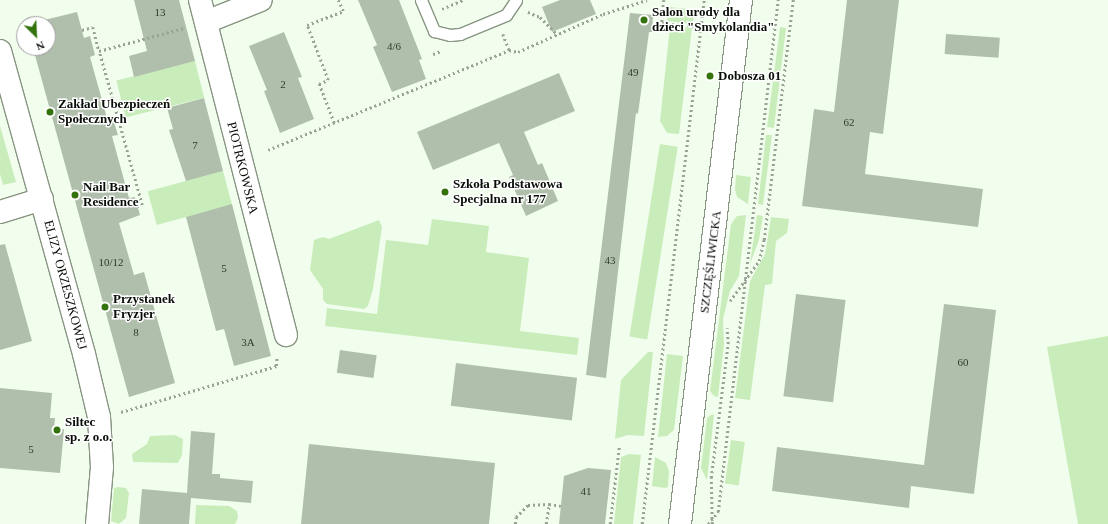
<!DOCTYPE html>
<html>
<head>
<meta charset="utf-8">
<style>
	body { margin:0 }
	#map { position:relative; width:1108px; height:524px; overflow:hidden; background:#f2feed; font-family:"Times New Roman",serif }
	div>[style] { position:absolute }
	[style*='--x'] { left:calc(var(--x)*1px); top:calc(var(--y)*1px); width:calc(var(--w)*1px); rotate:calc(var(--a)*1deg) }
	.green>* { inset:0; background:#c9edba; transform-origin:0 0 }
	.building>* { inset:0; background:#b0bfab; transform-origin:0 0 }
	.path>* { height:2.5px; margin-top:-1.25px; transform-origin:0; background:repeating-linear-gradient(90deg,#99a295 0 2px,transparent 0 5px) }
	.roads { filter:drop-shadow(1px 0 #879582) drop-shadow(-1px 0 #879582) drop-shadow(0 1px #879582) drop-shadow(0 -1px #879582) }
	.lane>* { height:11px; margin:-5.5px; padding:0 5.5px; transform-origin:5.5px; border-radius:5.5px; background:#fff }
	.street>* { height:22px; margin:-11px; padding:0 11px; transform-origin:11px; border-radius:11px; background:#fff }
	.secondary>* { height:22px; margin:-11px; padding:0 11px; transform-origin:11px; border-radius:11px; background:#fff }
	.dots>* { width:11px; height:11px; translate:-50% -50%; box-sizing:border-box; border:2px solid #fff; border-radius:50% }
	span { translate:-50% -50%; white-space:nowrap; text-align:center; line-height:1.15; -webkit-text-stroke:3px #fff; paint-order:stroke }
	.number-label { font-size:11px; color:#323a30 }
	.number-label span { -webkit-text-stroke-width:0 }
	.poi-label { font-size:13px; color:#080d07; font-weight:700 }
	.left { translate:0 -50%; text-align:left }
	.street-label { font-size:13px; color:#080d07 }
	.north { position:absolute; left:16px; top:16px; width:40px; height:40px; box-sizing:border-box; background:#fff; border:1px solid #9c9e9c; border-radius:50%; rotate:156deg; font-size:11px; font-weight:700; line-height:16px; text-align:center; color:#080d07 }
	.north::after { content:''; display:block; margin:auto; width:14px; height:18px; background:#34730c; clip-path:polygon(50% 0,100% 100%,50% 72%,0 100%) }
</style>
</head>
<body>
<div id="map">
	<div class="green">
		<i style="clip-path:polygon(669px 7px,690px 9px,693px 12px,693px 24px,667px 21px)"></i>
		<i style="clip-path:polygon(670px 26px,692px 28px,679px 134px,667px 133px,660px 121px)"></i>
		<i style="clip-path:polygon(780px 27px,786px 28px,774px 128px,767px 127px)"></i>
		<i style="left:195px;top:61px;width:38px;height:81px;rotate:76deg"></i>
		<i style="clip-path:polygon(0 126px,16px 182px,3px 185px,0 174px)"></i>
		<i style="clip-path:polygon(766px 135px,772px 135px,763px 205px,758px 204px)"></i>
		<i style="left:660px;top:144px;width:18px;height:195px;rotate:9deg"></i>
		<i style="left:223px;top:171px;width:35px;height:78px;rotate:75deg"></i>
		<i style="clip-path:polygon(736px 175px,751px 177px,748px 204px,737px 197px,735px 190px)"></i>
		<i style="clip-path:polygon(746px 215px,739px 276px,730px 291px,723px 319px,724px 345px,718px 397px,714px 396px,710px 391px,731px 224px,737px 216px)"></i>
		<i style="clip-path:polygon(757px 215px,763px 216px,759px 240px,750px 264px)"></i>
		<i style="clip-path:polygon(771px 217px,789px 219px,787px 233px,776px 241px,772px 284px,765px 285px,750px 400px,735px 398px,750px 281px,765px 254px)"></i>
		<i style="clip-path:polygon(432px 219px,489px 226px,486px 252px,529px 258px,520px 331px,579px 338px,577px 355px,325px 326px,327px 308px,377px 314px,386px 240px,428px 245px)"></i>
		<i style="clip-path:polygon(379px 220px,382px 227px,373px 289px,368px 306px,364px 309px,327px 304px,323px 300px,323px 289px,310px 270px,314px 240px,323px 237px,329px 239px)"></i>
		<i style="clip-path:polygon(1108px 336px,1108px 524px,1078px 524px,1047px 347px)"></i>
		<i style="clip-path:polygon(648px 352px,653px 352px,644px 436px,628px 435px,615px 439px,621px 380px)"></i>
		<i style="clip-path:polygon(667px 354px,683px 356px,674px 430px,667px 436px,658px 437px)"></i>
		<i style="clip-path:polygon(712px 414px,714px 415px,707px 480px,701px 468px,707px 418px)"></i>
		<i style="clip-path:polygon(175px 435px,183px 439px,182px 455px,178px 463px,133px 462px,132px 454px,147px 444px,150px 436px)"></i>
		<i style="left:731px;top:440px;width:14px;height:44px;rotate:8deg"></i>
		<i style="clip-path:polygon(629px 454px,641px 455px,633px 524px,614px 524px,621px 457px)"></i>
		<i style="clip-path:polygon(655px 457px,666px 463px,669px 471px,668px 487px,665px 488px,652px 486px)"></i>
		<i style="clip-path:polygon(118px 487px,126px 488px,129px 493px,126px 518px,119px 524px,111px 521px,114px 488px)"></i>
		<i style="clip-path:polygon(196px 505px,229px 506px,237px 511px,238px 518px,235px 524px,195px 524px)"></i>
	</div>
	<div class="building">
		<i style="clip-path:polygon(134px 0,179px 0,195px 61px,134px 77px,129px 56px,147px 51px)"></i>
		<i style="clip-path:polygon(358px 0,399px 0,422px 59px,419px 60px,426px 79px,392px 92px,373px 47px,377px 45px)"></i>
		<i style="clip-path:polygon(560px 0,590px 0,596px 14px,552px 32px,542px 7px)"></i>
		<i style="clip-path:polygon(847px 0,899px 0,883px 134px,870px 132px,865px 174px,983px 189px,978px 227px,802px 206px,814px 109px,834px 112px)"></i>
		<i style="clip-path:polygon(77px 12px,84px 38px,90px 36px,95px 55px,90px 57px,107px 118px,112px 116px,118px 135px,112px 136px,129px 198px,135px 197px,140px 215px,119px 223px,134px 275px,144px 272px,175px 383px,129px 397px,33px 48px,48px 48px,48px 24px,28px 24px)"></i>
		<i style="clip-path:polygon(630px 13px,653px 15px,652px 32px,649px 32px,638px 114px,636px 113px,606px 378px,586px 375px)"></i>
		<i style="clip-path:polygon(284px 32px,302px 77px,298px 78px,314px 119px,280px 133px,264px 91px,267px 90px,249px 46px)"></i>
		<i style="left:946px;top:34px;width:54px;height:20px;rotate:4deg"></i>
		<i style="clip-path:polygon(559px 73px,575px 111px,524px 132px,538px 165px,542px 163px,558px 201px,526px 216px,509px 177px,513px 175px,499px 143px,433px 170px,417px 132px)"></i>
		<i style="clip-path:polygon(204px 98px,223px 171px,186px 181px,169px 130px,173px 129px,167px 108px)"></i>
		<i style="clip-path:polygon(232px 204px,271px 356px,234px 366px,224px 329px,216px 331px,186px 217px)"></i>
		<i style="clip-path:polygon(5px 244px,32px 341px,0 350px,0 245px)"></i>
		<i style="left:796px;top:294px;width:50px;height:103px;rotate:7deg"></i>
		<i style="clip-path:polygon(944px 304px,996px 310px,974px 494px,911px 486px,909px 508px,772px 491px,777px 447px,924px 465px)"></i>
		<i style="left:340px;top:350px;width:37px;height:23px;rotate:8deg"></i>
		<i style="left:456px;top:363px;width:122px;height:43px;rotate:7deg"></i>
		<i style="clip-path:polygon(0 388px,52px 393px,50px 418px,55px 418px,54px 429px,64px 429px,60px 473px,0 468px)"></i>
		<i style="clip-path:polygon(191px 431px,215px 433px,212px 474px,220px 474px,220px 478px,253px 481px,251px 503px,191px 498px,189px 524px,139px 524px,142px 489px,187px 493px)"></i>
		<i style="clip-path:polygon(309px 444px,495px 463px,489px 524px,301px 524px)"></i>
		<i style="clip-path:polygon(588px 468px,611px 470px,605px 524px,559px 524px,564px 476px)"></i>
	</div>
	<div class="path">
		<i style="--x:664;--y:0;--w:23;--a:95"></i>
		<i style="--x:662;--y:23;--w:39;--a:6"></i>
		<i style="--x:442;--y:9;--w:23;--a:-23"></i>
		<i style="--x:528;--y:12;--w:13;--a:23"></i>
		<i style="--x:540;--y:17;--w:23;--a:45"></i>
		<i style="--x:82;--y:30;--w:11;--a:-15"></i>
		<i style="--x:93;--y:27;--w:25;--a:76"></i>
		<i style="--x:503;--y:34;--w:17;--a:69"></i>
		<i style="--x:433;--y:54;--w:9;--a:-21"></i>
		<i style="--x:334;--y:123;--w:42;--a:-111"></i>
		<i style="--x:319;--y:84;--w:10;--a:-24"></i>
		<i style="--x:328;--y:80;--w:59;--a:-110.9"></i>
		<i style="--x:307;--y:25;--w:39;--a:-21"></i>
		<i style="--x:343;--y:11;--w:12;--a:-114"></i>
		<i style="--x:268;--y:150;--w:261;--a:-22.5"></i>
		<i style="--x:509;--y:50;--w:9;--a:13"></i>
		<i style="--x:518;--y:52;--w:93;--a:-24.1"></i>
		<i style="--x:603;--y:14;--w:46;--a:-17.7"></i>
		<i style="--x:137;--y:206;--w:5;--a:-11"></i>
		<i style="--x:142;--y:205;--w:160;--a:-105.6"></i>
		<i style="--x:99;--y:51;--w:88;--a:-15.1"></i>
		<i style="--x:730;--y:301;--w:49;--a:-54.1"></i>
		<i style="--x:759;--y:261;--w:22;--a:-77"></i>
		<i style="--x:764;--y:240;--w:242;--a:-83.1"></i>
		<i style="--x:121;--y:412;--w:162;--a:-16.5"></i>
		<i style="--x:276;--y:366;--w:10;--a:-84"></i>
		<i style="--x:515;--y:524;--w:7;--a:-82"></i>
		<i style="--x:516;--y:517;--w:17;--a:-45"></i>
		<i style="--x:528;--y:505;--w:21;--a:-3"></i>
		<i style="--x:546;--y:524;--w:20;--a:-81"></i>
		<i style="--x:549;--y:504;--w:12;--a:9"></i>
		<i style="--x:610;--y:524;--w:78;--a:-83.3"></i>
		<i style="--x:642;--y:524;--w:528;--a:-83.25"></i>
		<i style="--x:708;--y:524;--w:16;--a:-50"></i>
		<i style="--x:718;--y:512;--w:516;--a:-83.32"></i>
		<i style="--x:712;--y:524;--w:46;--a:-91.2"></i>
		<i style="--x:711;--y:478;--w:135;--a:-82.8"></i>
		<i style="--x:728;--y:344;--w:16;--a:-94"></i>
	</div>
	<div class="roads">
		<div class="lane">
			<i style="--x:421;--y:0;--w:34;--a:67"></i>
			<i style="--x:434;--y:31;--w:16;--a:14"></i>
			<i style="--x:450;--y:35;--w:10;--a:-6"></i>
			<i style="--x:460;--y:34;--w:50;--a:-22.4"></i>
			<i style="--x:506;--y:15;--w:18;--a:-56"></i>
		</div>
		<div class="street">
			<i style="--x:200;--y:0;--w:346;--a:75.6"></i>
			<i style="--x:206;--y:22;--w:59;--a:-21.8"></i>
			<i style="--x:0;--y:51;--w:314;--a:74.5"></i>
			<i style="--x:84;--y:354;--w:65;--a:76.6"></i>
			<i style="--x:99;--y:417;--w:50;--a:86.6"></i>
			<i style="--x:102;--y:467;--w:57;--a:95"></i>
			<i style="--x:0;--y:212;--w:44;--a:-17.2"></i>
		</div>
		<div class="secondary">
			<i style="--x:680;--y:524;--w:528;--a:-83.36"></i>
		</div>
	</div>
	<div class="dots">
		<i style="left:644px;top:20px;background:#34730c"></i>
		<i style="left:710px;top:76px;background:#34730c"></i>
		<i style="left:50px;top:112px;background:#34730c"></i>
		<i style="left:445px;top:192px;background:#34730c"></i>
		<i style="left:75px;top:195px;background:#34730c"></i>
		<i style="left:105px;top:307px;background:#34730c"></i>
		<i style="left:57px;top:430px;background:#34730c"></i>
	</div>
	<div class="number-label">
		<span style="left:160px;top:12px">13</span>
		<span style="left:394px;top:46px">4/6</span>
		<span style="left:633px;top:72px">49</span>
		<span style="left:283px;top:84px">2</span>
		<span style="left:849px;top:122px">62</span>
		<span style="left:195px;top:145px">7</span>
		<span style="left:610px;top:260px">43</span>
		<span style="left:111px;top:262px">10/12</span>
		<span style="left:224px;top:268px">5</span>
		<span style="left:136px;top:332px">8</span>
		<span style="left:248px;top:342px">3A</span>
		<span style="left:963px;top:362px">60</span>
		<span style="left:31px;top:449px">5</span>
		<span style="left:586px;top:491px">41</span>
	</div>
	<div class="poi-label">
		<span class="left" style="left:652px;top:20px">Salon urody dla<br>dzieci "Smykolandia"</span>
		<span class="left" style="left:718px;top:76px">Dobosza 01</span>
		<span class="left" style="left:58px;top:112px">Zakład Ubezpieczeń<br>Społecznych</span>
		<span class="left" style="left:453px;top:192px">Szkoła Podstawowa<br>Specjalna nr 177</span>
		<span class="left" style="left:83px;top:195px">Nail Bar<br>Residence</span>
		<span class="left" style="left:113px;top:307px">Przystanek<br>Fryzjer</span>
		<span class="left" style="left:65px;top:430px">Siltec<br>sp. z o.o.</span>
	</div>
	<div class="street-label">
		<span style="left:242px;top:168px;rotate:76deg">PIOTRKOWSKA</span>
		<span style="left:711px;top:262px;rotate:-83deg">SZCZĘŚLIWICKA</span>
		<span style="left:65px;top:285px;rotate:75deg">ELIZY ORZESZKOWEJ</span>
	</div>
	<div class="north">N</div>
</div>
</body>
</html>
